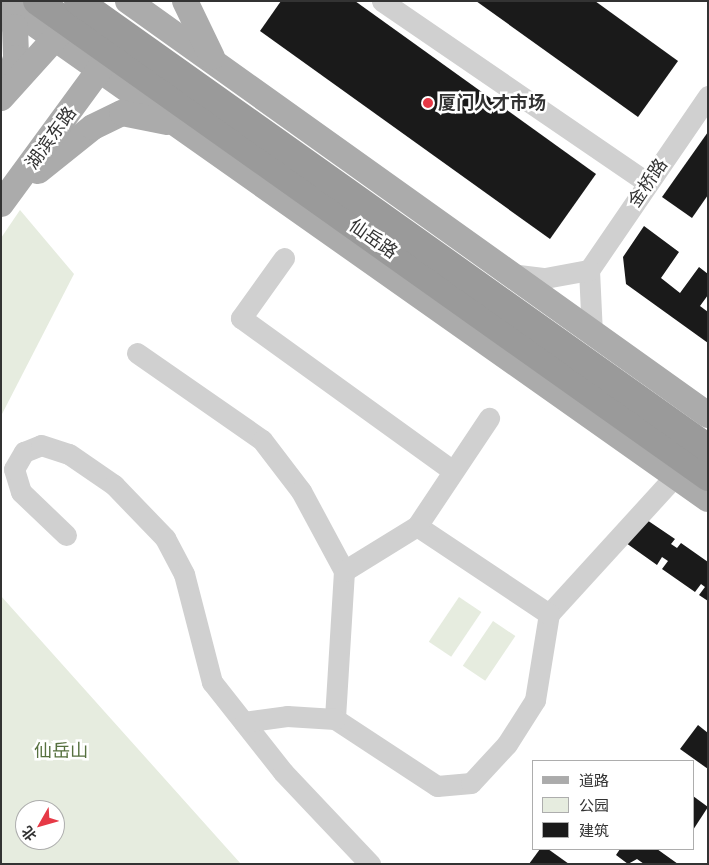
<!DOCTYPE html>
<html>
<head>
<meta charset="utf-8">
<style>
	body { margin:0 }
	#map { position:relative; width:709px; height:865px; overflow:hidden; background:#fff; font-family:"DejaVu Sans","Noto Sans SC",sans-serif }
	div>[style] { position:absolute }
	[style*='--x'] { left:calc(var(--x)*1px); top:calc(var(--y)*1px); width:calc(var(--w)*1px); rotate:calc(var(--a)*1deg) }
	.green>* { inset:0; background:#e6ecdf; transform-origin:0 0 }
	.building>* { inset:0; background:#1a1a1a }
	.minor>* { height:21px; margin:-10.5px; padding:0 10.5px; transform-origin:10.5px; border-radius:10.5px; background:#d0d0d0 }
	.major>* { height:26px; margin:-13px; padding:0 13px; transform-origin:13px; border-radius:13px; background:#ababab }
	.highway-bridge>* { height:28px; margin:-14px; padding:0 14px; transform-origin:14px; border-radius:14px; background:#9a9a9a }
	.dots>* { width:14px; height:14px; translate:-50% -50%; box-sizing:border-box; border:2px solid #fff; border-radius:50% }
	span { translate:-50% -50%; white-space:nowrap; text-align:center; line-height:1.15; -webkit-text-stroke:5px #fff; paint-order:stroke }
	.poi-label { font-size:18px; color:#333; font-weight:700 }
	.left { translate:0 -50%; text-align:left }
	.street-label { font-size:18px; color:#333 }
	.park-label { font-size:18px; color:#56703f }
	.frame { position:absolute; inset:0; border:2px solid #333; pointer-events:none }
	.legend { position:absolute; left:532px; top:760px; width:162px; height:90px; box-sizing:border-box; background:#fff; border:1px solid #adadad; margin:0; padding:6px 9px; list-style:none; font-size:15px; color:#333 }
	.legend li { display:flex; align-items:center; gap:10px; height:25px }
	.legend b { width:25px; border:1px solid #adadad }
	.north { position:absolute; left:15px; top:800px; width:50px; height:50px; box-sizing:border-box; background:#fff; border:1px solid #adadad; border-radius:50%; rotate:232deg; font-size:14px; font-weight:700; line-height:20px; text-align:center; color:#333 }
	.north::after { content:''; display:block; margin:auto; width:18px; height:22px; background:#e63946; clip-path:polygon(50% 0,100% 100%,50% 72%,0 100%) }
</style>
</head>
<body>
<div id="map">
	<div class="green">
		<i style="clip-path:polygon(20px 210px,74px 274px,1px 416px,1px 238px)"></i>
		<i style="clip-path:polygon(evenodd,1px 596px,241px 864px,1px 864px,1px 596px,25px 810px,55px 810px,55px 840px,25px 840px,25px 810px)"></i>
		<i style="left:459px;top:597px;width:27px;height:54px;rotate:34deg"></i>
		<i style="left:493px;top:621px;width:27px;height:54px;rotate:34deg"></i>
	</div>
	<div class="building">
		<i style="clip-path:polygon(281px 1px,355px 1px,596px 174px,550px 239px,260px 31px)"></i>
		<i style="clip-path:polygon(476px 1px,595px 1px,678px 61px,638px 117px)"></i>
		<i style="clip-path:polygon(708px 132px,708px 195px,692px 218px,662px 197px)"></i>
		<i style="clip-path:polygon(644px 226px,679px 252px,661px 278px,680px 293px,699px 267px,708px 274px,708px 295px,700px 306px,708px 312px,708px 343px,626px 284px,623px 257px)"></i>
		<i style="clip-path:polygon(644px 518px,675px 539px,671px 544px,677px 548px,681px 543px,708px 562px,708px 601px,699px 595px,705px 587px,701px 584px,695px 592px,662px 569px,668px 561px,662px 557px,657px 565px,626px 543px)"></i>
		<i style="clip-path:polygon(698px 725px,708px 733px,708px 769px,680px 749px)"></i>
		<i style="clip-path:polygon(693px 796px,708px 807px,693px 830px)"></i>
		<i style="clip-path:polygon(540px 849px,548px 849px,569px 864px,529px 864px)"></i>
		<i style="clip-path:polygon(620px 849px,657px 849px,678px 864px,644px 864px,637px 859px,628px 864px,616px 855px)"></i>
	</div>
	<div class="minor">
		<i style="--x:382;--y:1;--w:322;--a:34.4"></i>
		<i style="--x:284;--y:258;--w:74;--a:125.6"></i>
		<i style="--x:241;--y:318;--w:261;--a:35.8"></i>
		<i style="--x:589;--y:270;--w:211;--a:-55.6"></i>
		<i style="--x:589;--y:270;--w:63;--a:87.3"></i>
		<i style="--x:510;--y:274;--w:35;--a:7"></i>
		<i style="--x:545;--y:278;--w:45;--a:-10.3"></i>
		<i style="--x:137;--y:353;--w:152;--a:34.8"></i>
		<i style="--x:262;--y:440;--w:64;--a:52.6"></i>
		<i style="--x:301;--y:491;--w:91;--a:61.7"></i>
		<i style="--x:344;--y:571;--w:148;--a:93.5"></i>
		<i style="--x:335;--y:719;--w:122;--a:33.3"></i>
		<i style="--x:437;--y:786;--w:34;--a:-5"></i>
		<i style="--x:471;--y:783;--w:53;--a:-47.3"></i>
		<i style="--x:507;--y:744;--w:52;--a:-57.5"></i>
		<i style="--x:535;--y:700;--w:87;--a:-80.8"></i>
		<i style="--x:549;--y:614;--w:187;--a:-47.6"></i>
		<i style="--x:417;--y:526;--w:159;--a:33.7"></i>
		<i style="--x:66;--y:535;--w:62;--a:-136.3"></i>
		<i style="--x:21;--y:492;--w:24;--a:-107"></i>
		<i style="--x:14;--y:469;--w:20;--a:-60"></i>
		<i style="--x:24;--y:452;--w:18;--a:-22"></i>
		<i style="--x:41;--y:445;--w:29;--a:18"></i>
		<i style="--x:69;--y:454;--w:55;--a:34.6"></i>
		<i style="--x:114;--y:485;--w:74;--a:46.1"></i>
		<i style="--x:165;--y:538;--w:41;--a:62.2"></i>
		<i style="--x:184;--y:574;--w:112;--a:75.5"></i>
		<i style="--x:212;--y:682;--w:115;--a:51.7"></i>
		<i style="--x:283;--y:772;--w:127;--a:46.6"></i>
		<i style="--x:344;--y:571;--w:86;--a:-31.7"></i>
		<i style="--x:417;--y:526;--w:130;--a:-56.3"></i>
		<i style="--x:244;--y:722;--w:43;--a:-7.9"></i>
		<i style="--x:287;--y:716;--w:48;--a:3.6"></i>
	</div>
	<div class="major">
		<i style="--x:2;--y:1;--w:864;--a:35.2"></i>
		<i style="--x:128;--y:1;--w:713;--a:35.52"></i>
		<i style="--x:185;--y:1;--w:62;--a:64.3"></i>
		<i style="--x:5;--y:4;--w:25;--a:67"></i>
		<i style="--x:15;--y:27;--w:31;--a:88"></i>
		<i style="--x:16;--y:58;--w:33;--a:108"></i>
		<i style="--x:1;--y:98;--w:97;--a:-47.9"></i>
		<i style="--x:38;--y:171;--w:70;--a:-38.7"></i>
		<i style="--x:93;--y:127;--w:32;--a:-26"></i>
		<i style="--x:122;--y:113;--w:46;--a:11.3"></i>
		<i style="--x:1;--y:204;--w:185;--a:-53.8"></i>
	</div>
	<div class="highway-bridge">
		<i style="--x:37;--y:1;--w:823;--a:35.35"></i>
		<i style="--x:78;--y:1;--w:772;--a:35.36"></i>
	</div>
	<div class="dots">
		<i style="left:428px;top:103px;background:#e63946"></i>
	</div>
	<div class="poi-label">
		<span class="left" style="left:438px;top:103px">厦门人才市场</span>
	</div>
	<div class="street-label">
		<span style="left:51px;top:138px;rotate:-54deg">湖滨东路</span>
		<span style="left:648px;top:183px;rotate:-56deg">金桥路</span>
		<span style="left:373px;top:239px;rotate:35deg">仙岳路</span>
	</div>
	<div class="park-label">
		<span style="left:61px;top:751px">仙岳山</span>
	</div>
	<div class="frame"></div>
	<ul class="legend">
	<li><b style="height:6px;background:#ababab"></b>道路</li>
	<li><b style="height:14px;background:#e6ecdf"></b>公园</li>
	<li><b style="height:14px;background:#1a1a1a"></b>建筑</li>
	</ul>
	<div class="north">北</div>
</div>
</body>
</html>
